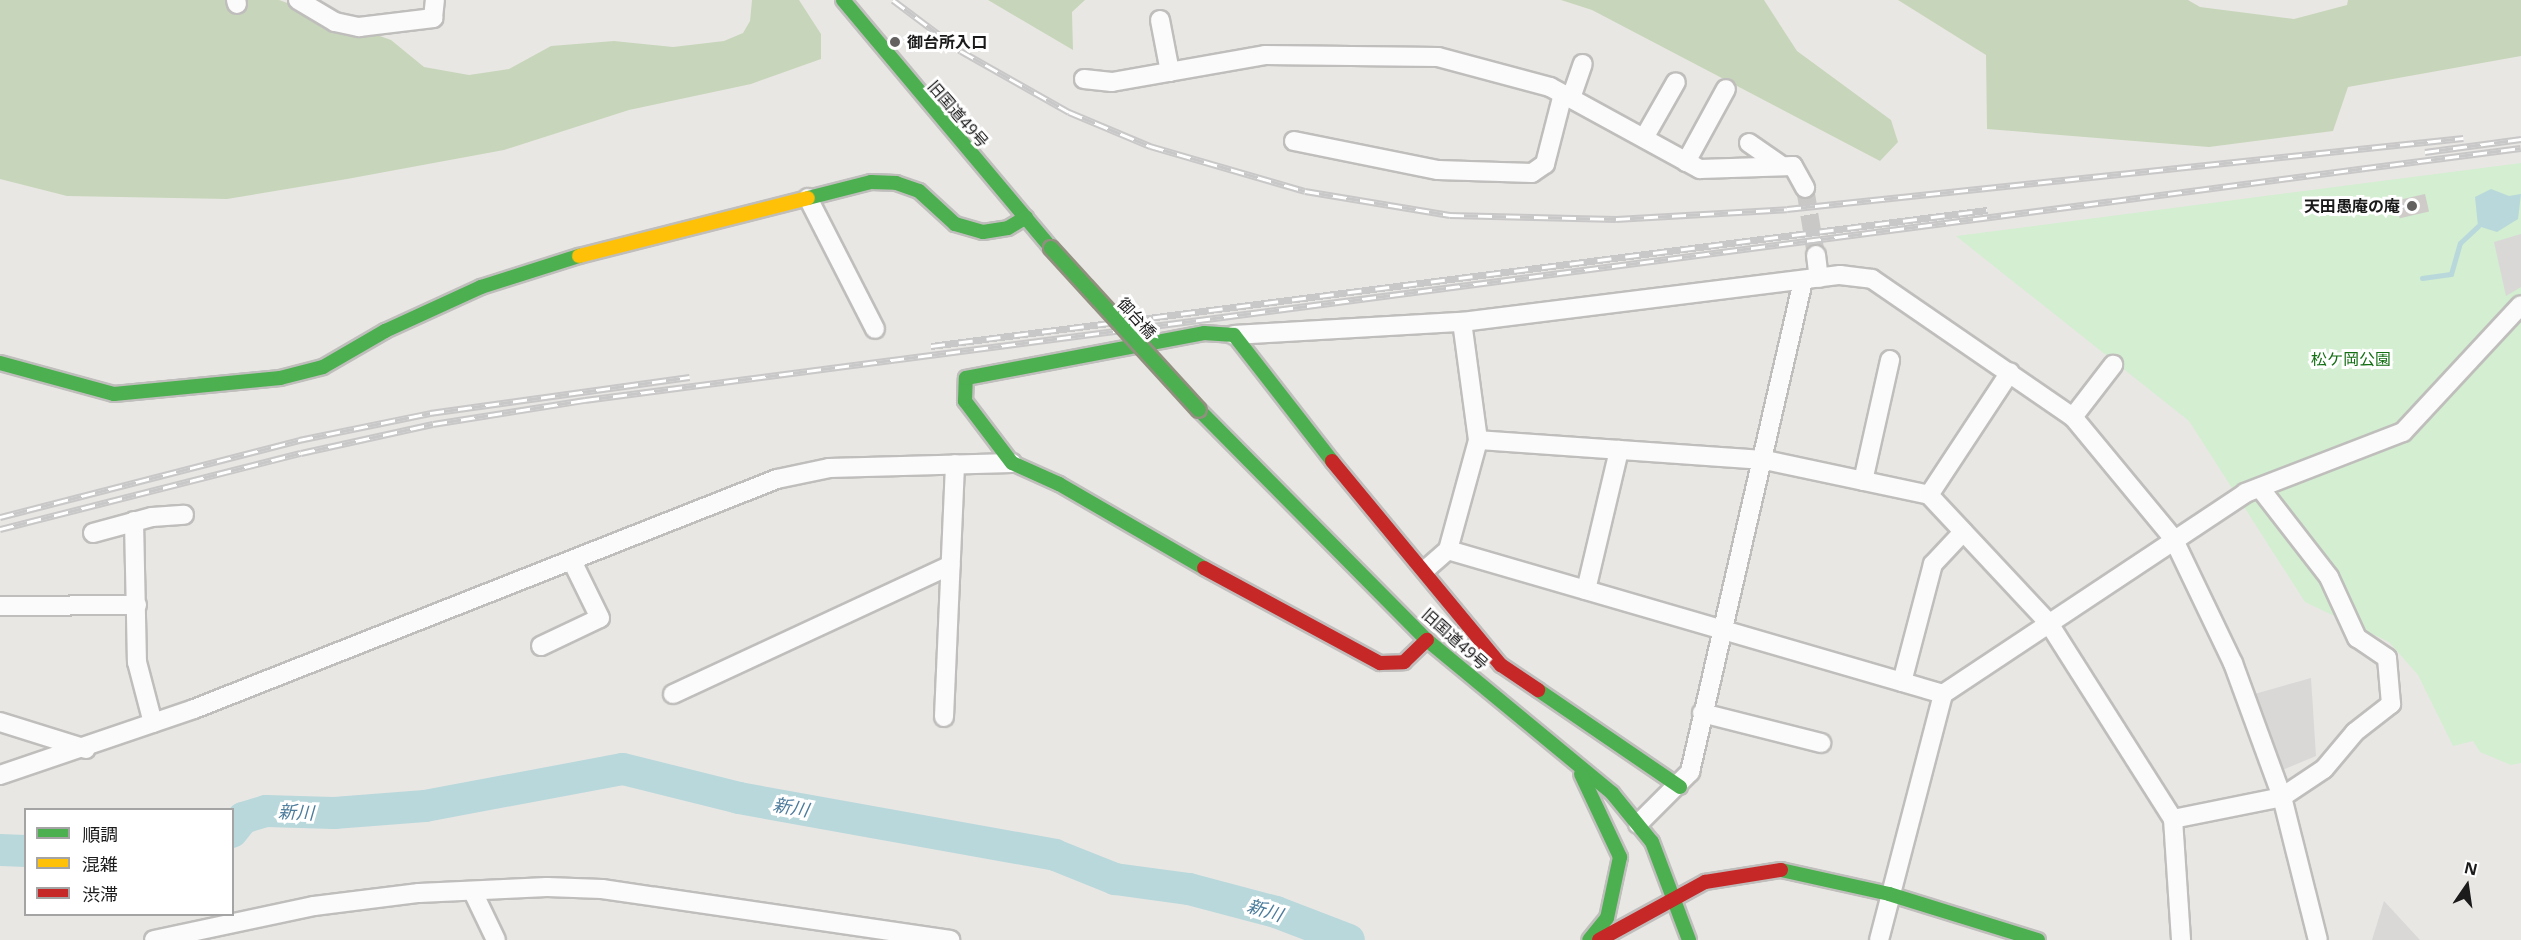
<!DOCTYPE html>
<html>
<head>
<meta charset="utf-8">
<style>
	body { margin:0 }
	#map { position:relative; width:2521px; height:940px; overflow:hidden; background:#e9e7e4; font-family:"Noto Sans","Noto Sans JP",sans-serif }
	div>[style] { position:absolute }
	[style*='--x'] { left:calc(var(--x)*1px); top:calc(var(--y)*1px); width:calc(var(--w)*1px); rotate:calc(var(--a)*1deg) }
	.forest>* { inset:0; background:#c7d6ba }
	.park>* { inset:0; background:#d3eed0 }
	.parking>* { inset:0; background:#d9d8d7 }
	.water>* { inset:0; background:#b9d8db }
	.stream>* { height:5px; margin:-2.5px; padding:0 2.5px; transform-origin:2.5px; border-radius:2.5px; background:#b9d8db }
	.river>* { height:32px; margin:-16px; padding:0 16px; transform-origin:16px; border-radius:16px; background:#b9d8db }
	.building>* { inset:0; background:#cecbc9; transform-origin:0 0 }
	.street-tunnel>* { height:18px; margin-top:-9px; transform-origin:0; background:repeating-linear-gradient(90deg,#cac8c6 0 18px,transparent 0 27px) }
	.roads { filter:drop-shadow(2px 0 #bfbebc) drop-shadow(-2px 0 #bfbebc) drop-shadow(0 2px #bfbebc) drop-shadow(0 -2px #bfbebc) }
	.street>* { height:18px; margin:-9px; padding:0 9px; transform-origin:9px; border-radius:9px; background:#fcfbfb }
	.fast>* { height:14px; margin:-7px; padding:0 7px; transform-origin:7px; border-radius:7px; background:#4caf50 }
	.slow>* { height:14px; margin:-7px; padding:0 7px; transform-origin:7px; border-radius:7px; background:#ffc107 }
	.jam>* { height:14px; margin:-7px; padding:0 7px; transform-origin:7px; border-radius:7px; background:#c62828 }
	.rail>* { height:7px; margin-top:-3.5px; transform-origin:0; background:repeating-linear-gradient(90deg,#fff 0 14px,#c9c8c8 0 28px); box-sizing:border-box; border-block:2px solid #c9c8c8 }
	.bridges { filter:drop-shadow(2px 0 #91907e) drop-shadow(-2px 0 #91907e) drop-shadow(0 2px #91907e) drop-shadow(0 -2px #91907e) }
	.fast-bridge>* { height:14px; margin:-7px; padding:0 7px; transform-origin:7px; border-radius:7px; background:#4caf50 }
	.dots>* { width:16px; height:16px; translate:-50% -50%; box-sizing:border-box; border:3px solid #fff; border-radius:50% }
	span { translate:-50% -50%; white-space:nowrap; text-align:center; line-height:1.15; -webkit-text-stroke:6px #fff; paint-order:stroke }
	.poi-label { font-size:16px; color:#1b1b1b; font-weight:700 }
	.left { translate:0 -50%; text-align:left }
	.right { translate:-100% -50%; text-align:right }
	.street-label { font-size:16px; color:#1b1b1b }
	.park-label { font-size:16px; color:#146f13 }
	.water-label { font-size:18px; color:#4c7b9b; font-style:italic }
	.legend { position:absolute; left:24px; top:808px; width:210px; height:108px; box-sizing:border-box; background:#fff; border:2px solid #a4a4a4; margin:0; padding:8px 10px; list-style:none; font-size:18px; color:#1b1b1b }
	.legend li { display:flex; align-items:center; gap:12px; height:30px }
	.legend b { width:30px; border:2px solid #a4a4a4 }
	.north { position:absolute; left:2437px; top:856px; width:60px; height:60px; -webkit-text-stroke:4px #fff; paint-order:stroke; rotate:13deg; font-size:16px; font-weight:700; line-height:24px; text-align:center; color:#1b1b1b }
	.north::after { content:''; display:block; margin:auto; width:21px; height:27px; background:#1b1b1b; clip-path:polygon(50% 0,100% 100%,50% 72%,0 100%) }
</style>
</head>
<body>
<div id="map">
	<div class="forest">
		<i style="clip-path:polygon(0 0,279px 0,391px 40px,424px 67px,469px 75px,509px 69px,551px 46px,614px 41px,673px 47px,724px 41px,743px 33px,750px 21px,752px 0,799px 0,821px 34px,821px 59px,751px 84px,629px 110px,504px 150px,347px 179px,227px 199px,67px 196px,0 179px)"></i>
		<i style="clip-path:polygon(988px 0,1085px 0,1072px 12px,1073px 50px)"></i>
		<i style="clip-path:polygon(1561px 0,1764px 0,1797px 51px,1891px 120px,1898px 142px,1880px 161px,1592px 10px)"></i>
		<i style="clip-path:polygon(1898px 0,2188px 0,2200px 7px,2294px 19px,2347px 5px,2348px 0,2521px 0,2521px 56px,2348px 87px,2333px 131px,2209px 147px,1987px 129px,1986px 55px)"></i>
	</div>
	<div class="park">
		<i style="clip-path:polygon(2521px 163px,2521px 763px,2511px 765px,2480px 752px,2473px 741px,2453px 746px,2418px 675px,2389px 642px,2305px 602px,2189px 421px,1956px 236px)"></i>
	</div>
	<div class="parking">
		<i style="clip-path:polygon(2521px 234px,2521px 287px,2506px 296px,2494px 242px)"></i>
		<i style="clip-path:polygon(2311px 678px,2316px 756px,2280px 771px,2251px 695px)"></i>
		<i style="clip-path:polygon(2384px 901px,2420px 940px,2372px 940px)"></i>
	</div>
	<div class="water">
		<i style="clip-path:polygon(2491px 189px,2509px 196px,2521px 194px,2518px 219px,2497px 232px,2478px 226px,2475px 197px)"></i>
	</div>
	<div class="stream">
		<i style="--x:2422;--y:278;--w:29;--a:-8"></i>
		<i style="--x:2451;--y:274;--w:32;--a:-74"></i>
		<i style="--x:2460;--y:243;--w:25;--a:-43"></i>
	</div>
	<div class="river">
		<i style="--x:232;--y:832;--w:18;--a:-52"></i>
		<i style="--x:243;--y:818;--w:24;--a:-17"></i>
		<i style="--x:266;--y:811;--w:68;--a:1.7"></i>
		<i style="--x:334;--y:813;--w:91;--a:-4.4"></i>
		<i style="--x:425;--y:806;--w:201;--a:-10.6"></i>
		<i style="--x:623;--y:769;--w:120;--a:14"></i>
		<i style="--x:739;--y:798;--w:321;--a:10.2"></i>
		<i style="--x:1055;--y:855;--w:65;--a:21.8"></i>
		<i style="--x:1115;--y:879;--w:75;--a:7.7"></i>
		<i style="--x:1189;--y:889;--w:90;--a:14.8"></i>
		<i style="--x:1276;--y:912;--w:78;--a:21"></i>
		<i style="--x:0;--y:850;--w:26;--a:2"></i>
	</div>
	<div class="building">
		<i style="left:2425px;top:194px;width:18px;height:30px;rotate:77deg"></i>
	</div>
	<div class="street-tunnel">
		<i style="--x:1805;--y:188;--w:68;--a:80.7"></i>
	</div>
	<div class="roads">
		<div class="street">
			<i style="--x:236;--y:0;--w:4;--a:76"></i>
			<i style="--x:298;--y:0;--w:43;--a:30.7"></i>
			<i style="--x:335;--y:22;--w:25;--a:12"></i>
			<i style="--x:359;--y:27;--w:75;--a:-6.9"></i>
			<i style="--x:433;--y:18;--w:18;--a:-84"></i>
			<i style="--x:1160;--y:20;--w:53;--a:79.1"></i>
			<i style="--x:1084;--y:79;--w:28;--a:6"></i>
			<i style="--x:1112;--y:82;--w:155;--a:-10"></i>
			<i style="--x:1265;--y:55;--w:173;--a:0.7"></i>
			<i style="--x:1438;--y:57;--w:116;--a:15"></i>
			<i style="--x:1550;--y:87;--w:171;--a:28.7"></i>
			<i style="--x:1700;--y:169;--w:93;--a:-1.8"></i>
			<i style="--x:1793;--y:166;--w:25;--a:61"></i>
			<i style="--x:1571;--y:98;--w:36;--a:-71"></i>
			<i style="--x:1644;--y:138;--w:64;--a:-60.3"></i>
			<i style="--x:1294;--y:141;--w:147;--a:11.4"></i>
			<i style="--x:1438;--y:170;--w:94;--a:1.8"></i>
			<i style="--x:1532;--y:173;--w:16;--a:-35"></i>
			<i style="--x:1545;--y:164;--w:72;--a:-75.6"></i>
			<i style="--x:1749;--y:143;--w:37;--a:35"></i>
			<i style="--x:1686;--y:162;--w:83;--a:-61.3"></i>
			<i style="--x:808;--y:198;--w:147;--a:62.9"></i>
			<i style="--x:1816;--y:255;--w:23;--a:83"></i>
			<i style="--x:1234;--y:335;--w:228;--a:-3.3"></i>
			<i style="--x:1462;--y:322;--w:381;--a:-7.1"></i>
			<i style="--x:1840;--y:275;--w:32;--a:7"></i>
			<i style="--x:1872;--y:279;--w:244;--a:34.5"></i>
			<i style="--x:2073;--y:417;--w:157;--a:50.4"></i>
			<i style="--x:2173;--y:538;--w:139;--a:64.4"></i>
			<i style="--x:2233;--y:663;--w:143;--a:69.9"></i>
			<i style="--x:2282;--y:797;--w:147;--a:75.9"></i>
			<i style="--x:2073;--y:417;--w:66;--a:-52.4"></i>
			<i style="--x:1478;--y:440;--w:288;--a:4"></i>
			<i style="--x:1765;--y:460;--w:168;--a:12"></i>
			<i style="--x:1929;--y:495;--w:174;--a:46.9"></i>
			<i style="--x:2048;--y:622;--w:233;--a:57.6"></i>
			<i style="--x:2173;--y:819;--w:121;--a:86.2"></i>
			<i style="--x:1863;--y:481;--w:124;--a:-77.4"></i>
			<i style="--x:1929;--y:495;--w:147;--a:-56.6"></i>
			<i style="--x:134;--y:521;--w:141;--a:88.8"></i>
			<i style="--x:137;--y:662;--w:63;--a:75.3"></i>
			<i style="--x:93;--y:533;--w:61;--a:-15.2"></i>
			<i style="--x:152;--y:517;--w:32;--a:-4"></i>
			<i style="--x:1448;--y:550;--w:516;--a:16.22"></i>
			<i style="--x:1425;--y:570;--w:30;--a:-41"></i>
			<i style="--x:1448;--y:550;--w:114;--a:-74.7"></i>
			<i style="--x:1478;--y:440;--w:119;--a:-97.7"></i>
			<i style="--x:1586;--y:590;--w:144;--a:-76.7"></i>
			<i style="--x:0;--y:606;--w:137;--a:-0.4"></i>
			<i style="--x:541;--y:646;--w:65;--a:-25.4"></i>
			<i style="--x:600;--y:618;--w:61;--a:-116.1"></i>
			<i style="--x:1902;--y:682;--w:122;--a:-75.3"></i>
			<i style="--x:1933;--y:564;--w:44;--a:-46.8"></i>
			<i style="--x:673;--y:694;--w:306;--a:-24.9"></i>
			<i style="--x:1702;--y:713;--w:123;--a:14.1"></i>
			<i style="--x:944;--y:717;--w:253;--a:-87.5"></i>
			<i style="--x:0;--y:722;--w:90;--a:17.4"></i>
			<i style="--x:0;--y:775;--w:205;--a:-18.8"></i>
			<i style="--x:194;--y:709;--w:627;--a:-21.53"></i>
			<i style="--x:777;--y:479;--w:53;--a:-11.9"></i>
			<i style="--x:829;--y:468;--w:183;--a:-1.6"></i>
			<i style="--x:2173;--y:819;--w:111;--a:-11.4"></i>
			<i style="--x:2282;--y:797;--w:50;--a:-33.7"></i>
			<i style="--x:2324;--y:769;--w:48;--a:-50"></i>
			<i style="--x:2355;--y:732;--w:46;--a:-37.9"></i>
			<i style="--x:2391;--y:704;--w:46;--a:-95"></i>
			<i style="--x:2387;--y:658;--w:36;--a:-146"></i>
			<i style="--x:2357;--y:638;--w:67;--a:-114.7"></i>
			<i style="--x:2329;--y:577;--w:113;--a:-127.8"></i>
			<i style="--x:1638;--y:824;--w:74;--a:-45"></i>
			<i style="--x:1690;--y:772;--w:504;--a:-77.04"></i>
			<i style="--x:473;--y:892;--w:53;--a:64.4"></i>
			<i style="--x:154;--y:940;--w:164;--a:-12"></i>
			<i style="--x:314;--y:906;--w:106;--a:-7.1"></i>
			<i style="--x:419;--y:893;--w:128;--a:-2.7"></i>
			<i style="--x:547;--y:887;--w:55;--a:2.1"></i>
			<i style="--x:602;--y:889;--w:352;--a:8.3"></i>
			<i style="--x:1879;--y:940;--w:254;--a:-75.4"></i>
			<i style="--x:1943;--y:694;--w:363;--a:-33.6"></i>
			<i style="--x:2245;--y:493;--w:169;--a:-21.1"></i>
			<i style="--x:2403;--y:432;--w:173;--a:-47.1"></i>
		</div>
		<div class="fast">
			<i style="--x:843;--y:0;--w:324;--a:50"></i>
			<i style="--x:808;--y:198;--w:65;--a:-14.3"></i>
			<i style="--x:871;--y:182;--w:25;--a:2"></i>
			<i style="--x:896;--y:183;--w:24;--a:19"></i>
			<i style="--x:919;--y:191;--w:49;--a:42.5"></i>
			<i style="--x:955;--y:224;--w:29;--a:16"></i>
			<i style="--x:983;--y:232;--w:25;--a:-9"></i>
			<i style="--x:1008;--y:228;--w:21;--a:-31"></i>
			<i style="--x:0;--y:363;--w:118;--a:15.2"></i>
			<i style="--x:114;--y:394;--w:167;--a:-5.5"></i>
			<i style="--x:280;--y:378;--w:44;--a:-14.3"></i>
			<i style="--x:323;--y:367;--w:72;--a:-30.1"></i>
			<i style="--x:385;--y:331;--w:106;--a:-24.6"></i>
			<i style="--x:481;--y:287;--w:103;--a:-17.6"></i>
			<i style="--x:1199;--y:410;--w:324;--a:45.3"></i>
			<i style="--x:1427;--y:640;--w:240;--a:39.6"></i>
			<i style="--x:1612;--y:793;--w:63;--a:50.8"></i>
			<i style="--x:1652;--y:842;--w:105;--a:69.3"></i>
			<i style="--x:1204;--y:568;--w:168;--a:-149.9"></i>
			<i style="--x:1059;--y:484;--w:51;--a:-155.9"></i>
			<i style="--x:1012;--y:463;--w:78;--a:-127.2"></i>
			<i style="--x:965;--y:401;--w:23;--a:-88"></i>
			<i style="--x:966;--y:378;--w:242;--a:-10.7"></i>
			<i style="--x:1204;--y:333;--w:30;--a:4"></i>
			<i style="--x:1234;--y:335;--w:160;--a:52.1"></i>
			<i style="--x:1538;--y:690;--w:172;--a:34.3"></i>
			<i style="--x:1581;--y:774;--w:92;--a:64.8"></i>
			<i style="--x:1620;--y:857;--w:62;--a:102"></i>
			<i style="--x:1607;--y:918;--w:28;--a:129"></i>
			<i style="--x:1781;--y:870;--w:111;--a:12.5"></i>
			<i style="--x:1889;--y:894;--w:156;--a:17.2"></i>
		</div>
		<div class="slow">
			<i style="--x:579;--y:256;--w:236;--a:-14.2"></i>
		</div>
		<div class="jam">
			<i style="--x:1332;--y:461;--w:265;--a:50.4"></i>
			<i style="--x:1501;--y:665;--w:45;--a:34"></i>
			<i style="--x:1204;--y:568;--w:200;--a:28.4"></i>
			<i style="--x:1380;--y:663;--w:24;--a:-2"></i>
			<i style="--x:1404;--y:662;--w:32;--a:-44"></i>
			<i style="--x:1599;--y:940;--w:121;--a:-28.7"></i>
			<i style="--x:1705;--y:882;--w:77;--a:-9"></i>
		</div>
	</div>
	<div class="rail">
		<i style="--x:893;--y:0;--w:85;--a:36.9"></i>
		<i style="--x:961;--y:51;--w:124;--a:29.5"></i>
		<i style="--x:1069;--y:112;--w:88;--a:22.8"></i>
		<i style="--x:1150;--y:146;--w:161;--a:16.2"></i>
		<i style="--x:1305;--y:191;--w:147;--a:9.4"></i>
		<i style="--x:1450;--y:215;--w:166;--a:1.4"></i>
		<i style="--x:1616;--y:219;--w:171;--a:-3.3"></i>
		<i style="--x:1787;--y:209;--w:680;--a:-6"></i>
		<i style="--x:2425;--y:152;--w:97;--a:-7.7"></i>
		<i style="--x:931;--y:346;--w:1065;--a:-7.34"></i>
		<i style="--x:0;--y:517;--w:309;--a:-14.4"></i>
		<i style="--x:299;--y:440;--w:134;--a:-11.6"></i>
		<i style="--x:430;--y:413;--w:262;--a:-7.9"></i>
		<i style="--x:0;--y:529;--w:310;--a:-14.2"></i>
		<i style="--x:301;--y:453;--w:135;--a:-12.4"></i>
		<i style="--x:433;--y:424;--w:154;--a:-9"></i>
		<i style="--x:585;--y:400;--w:1952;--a:-7.42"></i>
	</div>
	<div class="bridges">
		<div class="fast-bridge">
			<i style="--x:1051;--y:248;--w:219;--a:47.6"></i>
		</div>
	</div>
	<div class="dots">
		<i style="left:895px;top:42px;background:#636261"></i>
		<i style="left:2412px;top:206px;background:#636261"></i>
	</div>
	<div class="poi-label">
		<span class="left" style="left:907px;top:42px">御台所入口</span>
		<span class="right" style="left:2400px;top:206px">天田愚庵の庵</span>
	</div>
	<div class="street-label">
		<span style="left:958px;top:114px;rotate:49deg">旧国道49号</span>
		<span style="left:1137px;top:318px;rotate:48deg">御台橋</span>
		<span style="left:1455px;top:639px;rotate:42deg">旧国道49号</span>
	</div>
	<div class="park-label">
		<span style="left:2351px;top:359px">松ケ岡公園</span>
	</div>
	<div class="water-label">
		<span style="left:791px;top:807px;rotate:10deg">新川</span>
		<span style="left:296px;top:812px;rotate:2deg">新川</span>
		<span style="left:1265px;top:910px;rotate:17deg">新川</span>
	</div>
	<ul class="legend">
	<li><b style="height:8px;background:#4caf50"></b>順調</li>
	<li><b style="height:8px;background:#ffc107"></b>混雑</li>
	<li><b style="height:8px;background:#c62828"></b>渋滞</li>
	</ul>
	<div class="north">N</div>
</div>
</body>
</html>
